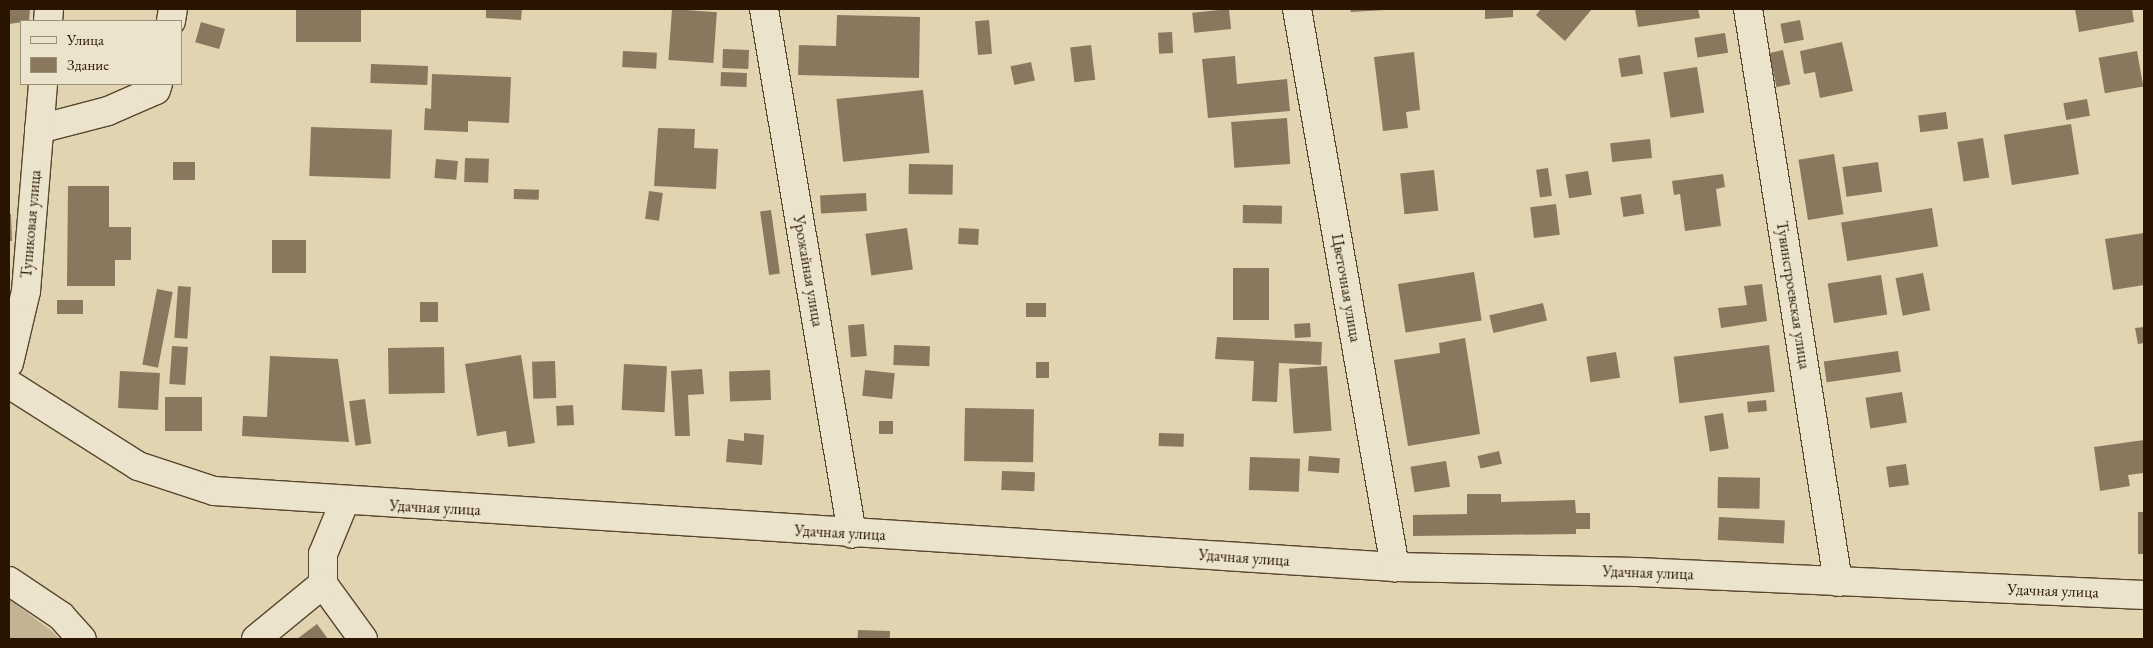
<!DOCTYPE html>
<html>
<head>
<meta charset="utf-8">
<style>
	body { margin:0 }
	#map { position:relative; width:2153px; height:648px; overflow:hidden; background:#e1d4b1; font-family:"EB Garamond",serif }
	div>[style] { position:absolute }
	[style*='--x'] { left:calc(var(--x)*1px); top:calc(var(--y)*1px); width:calc(var(--w)*1px); rotate:calc(var(--a)*1deg) }
	.green>* { inset:0; background:#c2b493 }
	.building>* { inset:0; background:#89785d; transform-origin:0 0 }
	.roads { filter:drop-shadow(1px 0 #58452e) drop-shadow(-1px 0 #58452e) drop-shadow(0 1px #58452e) drop-shadow(0 -1px #58452e) }
	.minor>* { height:28px; margin:-14px; padding:0 14px; transform-origin:14px; border-radius:14px; background:#ece3cc }
	span { translate:-50% -50%; white-space:nowrap; text-align:center; line-height:1.15; -webkit-text-stroke:4px #ece3cc; paint-order:stroke }
	.street-label { font-size:16px; color:#2a1502 }
	.frame { position:absolute; inset:0; border:10px solid #2a1502; pointer-events:none }
	.legend { position:absolute; left:20px; top:20px; width:162px; height:65px; box-sizing:border-box; background:#ece3cc; border:1px solid #9e917b; margin:0; padding:6px 9px; list-style:none; font-size:15px; color:#2a1502 }
	.legend li { display:flex; align-items:center; gap:10px; height:25px }
	.legend b { width:25px; border:1px solid #9e917b }
</style>
</head>
<body>
<div id="map">
	<div class="green">
		<i style="clip-path:polygon(9px 599px,53px 632px,59px 639px,9px 639px)"></i>
	</div>
	<div class="building">
		<i style="clip-path:polygon(9px 9px,30px 9px,29px 21px,9px 24px)"></i>
		<i style="left:296px;top:9px;width:65px;height:33px"></i>
		<i style="clip-path:polygon(486px 9px,522px 9px,521px 20px,486px 18px)"></i>
		<i style="left:672px;top:9px;width:45px;height:51px;rotate:4deg"></i>
		<i style="left:1229px;top:9px;width:20px;height:37px;rotate:84deg"></i>
		<i style="clip-path:polygon(1350px 9px,1385px 9px,1385px 10px,1351px 12px)"></i>
		<i style="clip-path:polygon(1485px 9px,1513px 9px,1513px 17px,1485px 19px)"></i>
		<i style="clip-path:polygon(1541px 9px,1592px 9px,1565px 41px,1536px 15px)"></i>
		<i style="clip-path:polygon(1635px 9px,1698px 9px,1700px 18px,1638px 27px)"></i>
		<i style="clip-path:polygon(2075px 9px,2132px 9px,2134px 22px,2079px 32px)"></i>
		<i style="clip-path:polygon(837px 15px,920px 17px,919px 78px,798px 75px,799px 45px,836px 46px)"></i>
		<i style="left:989px;top:20px;width:34px;height:14px;rotate:85deg"></i>
		<i style="left:1800px;top:20px;width:20px;height:20px;rotate:79deg"></i>
		<i style="left:201px;top:22px;width:25px;height:21px;rotate:16deg"></i>
		<i style="left:1172px;top:32px;width:21px;height:14px;rotate:87deg"></i>
		<i style="left:1725px;top:33px;width:20px;height:31px;rotate:81deg"></i>
		<i style="clip-path:polygon(1842px 42px,1853px 91px,1820px 98px,1815px 72px,1804px 74px,1800px 51px)"></i>
		<i style="left:1091px;top:45px;width:35px;height:21px;rotate:83deg"></i>
		<i style="left:723px;top:49px;width:26px;height:19px;rotate:2deg"></i>
		<i style="left:1783px;top:50px;width:35px;height:14px;rotate:78deg"></i>
		<i style="left:623px;top:51px;width:34px;height:16px;rotate:3deg"></i>
		<i style="left:2137px;top:51px;width:36px;height:39px;rotate:80deg"></i>
		<i style="clip-path:polygon(1414px 52px,1420px 110px,1406px 112px,1408px 128px,1383px 131px,1374px 57px)"></i>
		<i style="left:1640px;top:55px;width:19px;height:22px;rotate:81deg"></i>
		<i style="clip-path:polygon(1235px 56px,1237px 84px,1287px 79px,1290px 111px,1208px 118px,1202px 59px)"></i>
		<i style="left:1031px;top:62px;width:19px;height:21px;rotate:78deg"></i>
		<i style="left:371px;top:64px;width:57px;height:19px;rotate:2deg"></i>
		<i style="left:1697px;top:67px;width:46px;height:34px;rotate:81deg"></i>
		<i style="left:721px;top:72px;width:26px;height:14px;rotate:2deg"></i>
		<i style="clip-path:polygon(432px 74px,511px 77px,509px 123px,468px 121px,468px 132px,424px 130px,425px 108px,431px 109px)"></i>
		<i style="left:923px;top:90px;width:63px;height:87px;rotate:84deg"></i>
		<i style="left:2087px;top:99px;width:17px;height:24px;rotate:80deg"></i>
		<i style="left:1946px;top:112px;width:17px;height:28px;rotate:83deg"></i>
		<i style="left:1287px;top:118px;width:46px;height:56px;rotate:86deg"></i>
		<i style="left:2071px;top:124px;width:51px;height:68px;rotate:81deg"></i>
		<i style="left:311px;top:127px;width:81px;height:49px;rotate:2deg"></i>
		<i style="clip-path:polygon(658px 128px,695px 129px,694px 148px,718px 149px,716px 189px,654px 186px)"></i>
		<i style="left:1983px;top:138px;width:40px;height:26px;rotate:81deg"></i>
		<i style="left:1650px;top:139px;width:19px;height:40px;rotate:84deg"></i>
		<i style="left:1834px;top:154px;width:61px;height:36px;rotate:81deg"></i>
		<i style="left:465px;top:158px;width:24px;height:24px;rotate:2deg"></i>
		<i style="left:436px;top:159px;width:22px;height:19px;rotate:5deg"></i>
		<i style="left:173px;top:162px;width:22px;height:18px"></i>
		<i style="left:1878px;top:162px;width:30px;height:36px;rotate:82deg"></i>
		<i style="left:909px;top:164px;width:44px;height:30px;rotate:1deg"></i>
		<i style="left:1548px;top:168px;width:28px;height:12px;rotate:82deg"></i>
		<i style="left:1434px;top:170px;width:41px;height:34px;rotate:84deg"></i>
		<i style="left:1588px;top:171px;width:24px;height:23px;rotate:81deg"></i>
		<i style="clip-path:polygon(1723px 174px,1725px 187px,1716px 189px,1721px 226px,1685px 231px,1680px 194px,1674px 195px,1672px 181px)"></i>
		<i style="clip-path:polygon(68px 186px,109px 186px,109px 227px,131px 227px,131px 260px,115px 260px,115px 286px,67px 286px)"></i>
		<i style="left:514px;top:189px;width:25px;height:10px;rotate:2deg"></i>
		<i style="left:649px;top:191px;width:14px;height:28px;rotate:8deg"></i>
		<i style="left:866px;top:193px;width:18px;height:46px;rotate:87deg"></i>
		<i style="left:1641px;top:194px;width:20px;height:21px;rotate:81deg"></i>
		<i style="left:1556px;top:204px;width:31px;height:26px;rotate:83deg"></i>
		<i style="left:1243px;top:205px;width:39px;height:18px;rotate:1deg"></i>
		<i style="left:1932px;top:208px;width:39px;height:92px;rotate:81deg"></i>
		<i style="left:771px;top:210px;width:64px;height:11px;rotate:82deg"></i>
		<i style="clip-path:polygon(9px 214px,11px 214px,12px 241px,9px 241px)"></i>
		<i style="left:907px;top:228px;width:42px;height:42px;rotate:82deg"></i>
		<i style="left:959px;top:228px;width:20px;height:16px;rotate:3deg"></i>
		<i style="clip-path:polygon(2144px 233px,2144px 285px,2113px 290px,2105px 239px)"></i>
		<i style="left:272px;top:240px;width:34px;height:33px"></i>
		<i style="left:1269px;top:268px;width:52px;height:36px;rotate:90deg"></i>
		<i style="left:1474px;top:272px;width:49px;height:77px;rotate:81deg"></i>
		<i style="left:1923px;top:273px;width:38px;height:28px;rotate:79deg"></i>
		<i style="left:1881px;top:275px;width:40px;height:54px;rotate:81deg"></i>
		<i style="clip-path:polygon(1762px 284px,1767px 321px,1721px 328px,1718px 308px,1747px 305px,1744px 286px)"></i>
		<i style="left:178px;top:286px;width:13px;height:52px;rotate:4deg"></i>
		<i style="left:157px;top:289px;width:16px;height:77px;rotate:11deg"></i>
		<i style="left:83px;top:300px;width:14px;height:26px;rotate:90deg"></i>
		<i style="left:420px;top:302px;width:18px;height:20px"></i>
		<i style="left:1026px;top:303px;width:20px;height:14px"></i>
		<i style="left:1543px;top:303px;width:18px;height:55px;rotate:77deg"></i>
		<i style="left:1310px;top:323px;width:14px;height:16px;rotate:86deg"></i>
		<i style="left:864px;top:324px;width:32px;height:16px;rotate:85deg"></i>
		<i style="clip-path:polygon(2144px 327px,2144px 343px,2138px 344px,2135px 328px)"></i>
		<i style="clip-path:polygon(1217px 337px,1322px 342px,1321px 365px,1279px 363px,1277px 402px,1252px 401px,1254px 361px,1215px 359px)"></i>
		<i style="clip-path:polygon(1465px 338px,1480px 434px,1408px 446px,1394px 360px,1440px 353px,1439px 343px)"></i>
		<i style="left:894px;top:345px;width:36px;height:20px;rotate:2deg"></i>
		<i style="left:1769px;top:345px;width:47px;height:96px;rotate:83deg"></i>
		<i style="left:172px;top:346px;width:16px;height:38px;rotate:4deg"></i>
		<i style="left:444px;top:347px;width:46px;height:56px;rotate:89deg"></i>
		<i style="left:1898px;top:351px;width:21px;height:75px;rotate:82deg"></i>
		<i style="left:1616px;top:352px;width:26px;height:30px;rotate:81deg"></i>
		<i style="clip-path:polygon(521px 355px,535px 443px,508px 447px,506px 431px,477px 436px,465px 364px)"></i>
		<i style="clip-path:polygon(270px 356px,338px 359px,349px 442px,242px 436px,243px 416px,267px 417px)"></i>
		<i style="left:555px;top:361px;width:37px;height:23px;rotate:88deg"></i>
		<i style="left:1036px;top:362px;width:13px;height:16px"></i>
		<i style="left:624px;top:364px;width:43px;height:46px;rotate:3deg"></i>
		<i style="left:1327px;top:366px;width:65px;height:38px;rotate:86deg"></i>
		<i style="clip-path:polygon(702px 369px,704px 394px,688px 395px,690px 436px,675px 436px,671px 371px)"></i>
		<i style="left:770px;top:370px;width:30px;height:41px;rotate:88deg"></i>
		<i style="left:865px;top:370px;width:30px;height:26px;rotate:6deg"></i>
		<i style="left:120px;top:371px;width:40px;height:37px;rotate:3deg"></i>
		<i style="left:1902px;top:392px;width:31px;height:37px;rotate:81deg"></i>
		<i style="left:165px;top:397px;width:37px;height:34px"></i>
		<i style="left:365px;top:399px;width:45px;height:16px;rotate:82deg"></i>
		<i style="left:1766px;top:400px;width:11px;height:19px;rotate:85deg"></i>
		<i style="left:573px;top:405px;width:20px;height:17px;rotate:87deg"></i>
		<i style="left:965px;top:408px;width:69px;height:53px;rotate:1deg"></i>
		<i style="left:1723px;top:413px;width:36px;height:19px;rotate:81deg"></i>
		<i style="left:879px;top:421px;width:14px;height:13px"></i>
		<i style="clip-path:polygon(744px 433px,764px 435px,762px 465px,726px 462px,728px 439px,744px 441px)"></i>
		<i style="left:1159px;top:433px;width:25px;height:13px;rotate:2deg"></i>
		<i style="clip-path:polygon(2144px 440px,2144px 473px,2128px 475px,2130px 486px,2100px 491px,2094px 447px)"></i>
		<i style="left:1499px;top:451px;width:13px;height:22px;rotate:77deg"></i>
		<i style="left:1309px;top:456px;width:31px;height:15px;rotate:4deg"></i>
		<i style="left:1250px;top:457px;width:50px;height:33px;rotate:2deg"></i>
		<i style="left:1446px;top:461px;width:26px;height:36px;rotate:81deg"></i>
		<i style="left:1906px;top:464px;width:21px;height:20px;rotate:82deg"></i>
		<i style="left:1002px;top:471px;width:33px;height:19px;rotate:2deg"></i>
		<i style="left:1718px;top:477px;width:42px;height:31px;rotate:1deg"></i>
		<i style="clip-path:polygon(1467px 494px,1501px 494px,1501px 502px,1575px 500px,1576px 513px,1590px 513px,1590px 529px,1576px 529px,1576px 534px,1413px 536px,1413px 515px,1467px 514px)"></i>
		<i style="left:2138px;top:512px;width:6px;height:42px"></i>
		<i style="left:1719px;top:517px;width:66px;height:23px;rotate:3deg"></i>
		<i style="clip-path:polygon(317px 624px,328px 639px,297px 639px)"></i>
		<i style="left:858px;top:630px;width:32px;height:9px;rotate:2deg"></i>
	</div>
	<div class="roads">
		<div class="minor">
			<i style="--x:764;--y:9;--w:532;--a:80.48"></i>
			<i style="--x:1297;--y:9;--w:567;--a:80.04"></i>
			<i style="--x:1748;--y:9;--w:580;--a:81.07"></i>
			<i style="--x:48;--y:21;--w:12;--a:-85"></i>
			<i style="--x:171;--y:21;--w:12;--a:-81"></i>
			<i style="--x:39;--y:129;--w:71;--a:-14.6"></i>
			<i style="--x:108;--y:111;--w:52;--a:-23.6"></i>
			<i style="--x:156;--y:90;--w:6;--a:-72"></i>
			<i style="--x:9;--y:363;--w:74;--a:-76.7"></i>
			<i style="--x:26;--y:291;--w:208;--a:-85.3"></i>
			<i style="--x:9;--y:384;--w:153;--a:32.4"></i>
			<i style="--x:138;--y:466;--w:80;--a:18.2"></i>
			<i style="--x:214;--y:491;--w:1183;--a:3.68"></i>
			<i style="--x:1395;--y:567;--w:242;--a:1.2"></i>
			<i style="--x:1637;--y:572;--w:508;--a:2.6"></i>
			<i style="--x:344;--y:503;--w:55;--a:112.4"></i>
			<i style="--x:323;--y:554;--w:30;--a:90"></i>
			<i style="--x:323;--y:584;--w:68;--a:54"></i>
			<i style="--x:9;--y:581;--w:63;--a:33.9"></i>
			<i style="--x:61;--y:616;--w:31;--a:48"></i>
			<i style="--x:256;--y:639;--w:87;--a:-39.4"></i>
		</div>
	</div>
	<div class="street-label">
		<span style="left:31px;top:224px;rotate:-85deg">Тупиковая улица</span>
		<span style="left:808px;top:271px;rotate:80deg">Урожайная улица</span>
		<span style="left:1346px;top:288px;rotate:80deg">Цветочная улица</span>
		<span style="left:1793px;top:295px;rotate:81deg">Тувинстроевская улица</span>
		<span style="left:435px;top:508px;rotate:3deg">Удачная улица</span>
		<span style="left:840px;top:533px;rotate:3deg">Удачная улица</span>
		<span style="left:1244px;top:558px;rotate:4deg">Удачная улица</span>
		<span style="left:1648px;top:573px;rotate:2deg">Удачная улица</span>
		<span style="left:2053px;top:591px;rotate:2deg">Удачная улица</span>
	</div>
	<div class="frame"></div>
	<ul class="legend">
	<li><b style="height:6px;background:#ece3cc"></b>Улица</li>
	<li><b style="height:14px;background:#89785d"></b>Здание</li>
	</ul>
</div>
</body>
</html>
